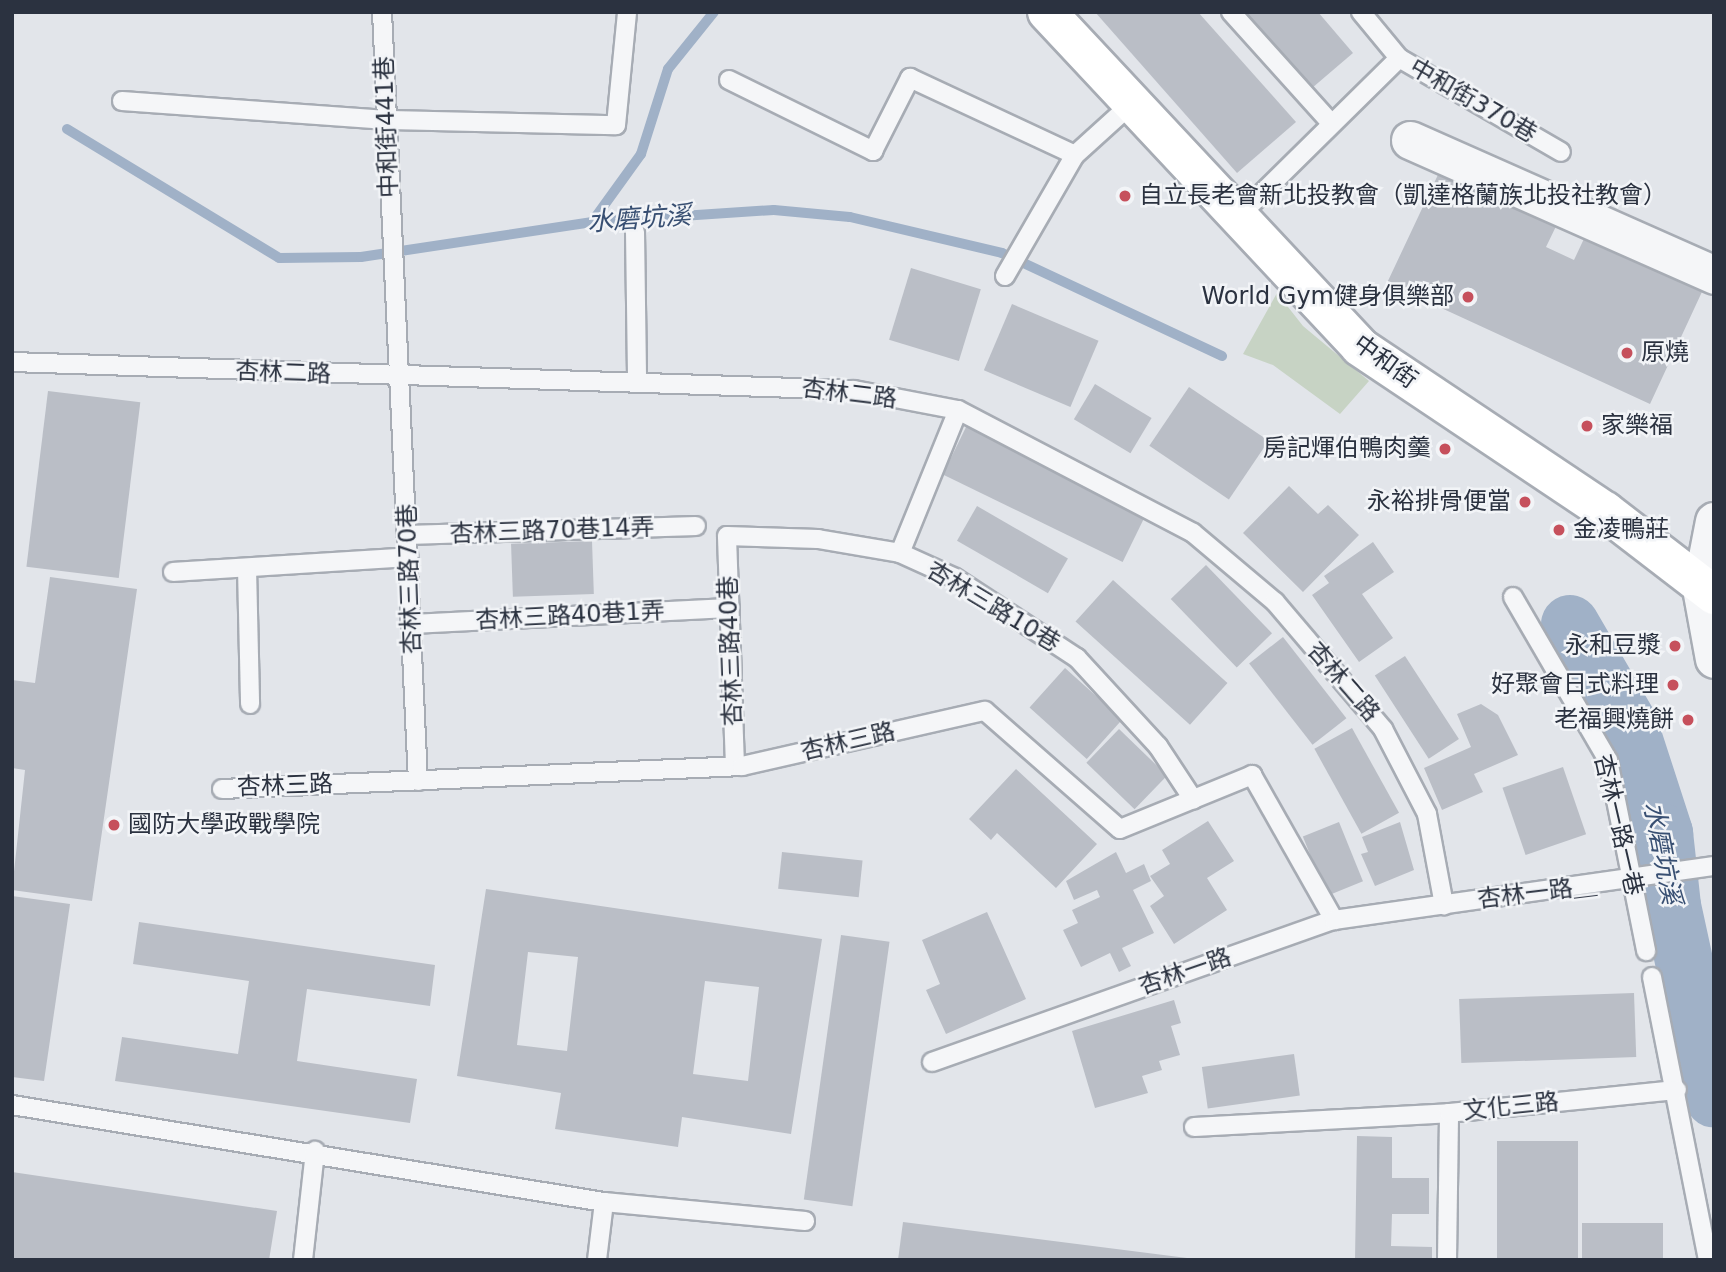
<!DOCTYPE html>
<html>
<head>
<meta charset="utf-8">
<style>
	body { margin:0 }
	#map { position:relative; width:1726px; height:1272px; overflow:hidden; background:#e2e5ea; font-family:"DejaVu Sans","Noto Sans TC",sans-serif }
	div>[style] { position:absolute }
	[style*='--x'] { left:calc(var(--x)*1px); top:calc(var(--y)*1px); width:calc(var(--w)*1px); rotate:calc(var(--a)*1deg) }
	.green>* { inset:0; background:#c7d3c4 }
	.stream>* { height:10px; margin:-5px; padding:0 5px; transform-origin:5px; border-radius:5px; background:#a0b1c7 }
	.river>* { height:58px; margin:-29px; padding:0 29px; transform-origin:29px; border-radius:29px; background:#a0b1c7 }
	.building>* { inset:0; background:#babec6; transform-origin:0 0 }
	.roads { filter:drop-shadow(2px 0 #a7acb4) drop-shadow(-2px 0 #a7acb4) drop-shadow(0 2px #a7acb4) drop-shadow(0 -2px #a7acb4) }
	.lane>* { height:18px; margin:-9px; padding:0 9px; transform-origin:9px; border-radius:9px; background:#f5f6f8 }
	.street>* { height:37px; margin:-18.5px; padding:0 18.5px; transform-origin:18.5px; border-radius:18.5px; background:#f5f6f8 }
	.secondary>* { height:38px; margin:-19px; padding:0 19px; transform-origin:19px; border-radius:19px; background:#fff }
	.dots>* { width:19px; height:19px; translate:-50% -50%; box-sizing:border-box; border:4px solid #f2f4f7; border-radius:50% }
	span { translate:-50% -50%; white-space:nowrap; text-align:center; line-height:1.15; -webkit-text-stroke:5px #f2f4f7; paint-order:stroke }
	.street-label { font-size:24px; color:#2b3240 }
	.poi-label { font-size:24px; color:#2b3240 }
	.left { translate:0 -50%; text-align:left }
	.right { translate:-100% -50%; text-align:right }
	.water-label { font-size:26px; color:#384f72; font-style:italic }
	.frame { position:absolute; inset:0; border:14px solid #2b3240; pointer-events:none }
</style>
</head>
<body>
<div id="map">
	<div class="green">
		<i style="clip-path:polygon(1277px 293px,1303px 326px,1369px 381px,1340px 414px,1273px 365px,1243px 354px)"></i>
	</div>
	<div class="stream">
		<i style="--x:67;--y:129;--w:248;--a:31.3"></i>
		<i style="--x:279;--y:258;--w:82;--a:-0.7"></i>
		<i style="--x:361;--y:257;--w:234;--a:-8.6"></i>
		<i style="--x:592;--y:222;--w:182;--a:-3.8"></i>
		<i style="--x:774;--y:210;--w:76;--a:5.3"></i>
		<i style="--x:850;--y:217;--w:156;--a:13.3"></i>
		<i style="--x:1002;--y:253;--w:243;--a:25.1"></i>
		<i style="--x:592;--y:222;--w:84;--a:-54.2"></i>
		<i style="--x:641;--y:154;--w:89;--a:-72.4"></i>
		<i style="--x:668;--y:69;--w:73;--a:-51.1"></i>
	</div>
	<div class="river">
		<i style="--x:1570;--y:624;--w:117;--a:59.7"></i>
		<i style="--x:1629;--y:725;--w:114;--a:72"></i>
		<i style="--x:1664;--y:833;--w:73;--a:83.7"></i>
		<i style="--x:1672;--y:906;--w:197;--a:77.7"></i>
	</div>
	<div class="building">
		<i style="clip-path:polygon(1095px 12px,1198px 12px,1296px 122px,1237px 173px)"></i>
		<i style="clip-path:polygon(1236px 12px,1318px 12px,1353px 53px,1305px 94px)"></i>
		<i style="clip-path:polygon(1444px 162px,1561px 216px,1546px 247px,1574px 260px,1589px 228px,1707px 281px,1650px 404px,1387px 283px)"></i>
		<i style="left:911px;top:268px;width:73px;height:75px;rotate:17deg"></i>
		<i style="left:1012px;top:304px;width:94px;height:72px;rotate:23deg"></i>
		<i style="left:1095px;top:384px;width:66px;height:41px;rotate:31deg"></i>
		<i style="left:1189px;top:387px;width:96px;height:71px;rotate:34deg"></i>
		<i style="left:48px;top:391px;width:93px;height:177px;rotate:7deg"></i>
		<i style="left:967px;top:425px;width:200px;height:55px;rotate:26deg"></i>
		<i style="clip-path:polygon(1289px 486px,1318px 514px,1328px 505px,1359px 535px,1303px 592px,1243px 533px)"></i>
		<i style="left:977px;top:506px;width:105px;height:40px;rotate:30deg"></i>
		<i style="left:592px;top:541px;width:53px;height:81px;rotate:88deg"></i>
		<i style="clip-path:polygon(1373px 542px,1394px 572px,1362px 594px,1393px 638px,1359px 662px,1312px 595px,1329px 583px,1324px 576px)"></i>
		<i style="left:1206px;top:565px;width:95px;height:49px;rotate:46deg"></i>
		<i style="clip-path:polygon(50px 577px,137px 589px,92px 901px,12px 890px,25px 770px,12px 768px,12px 680px,35px 683px)"></i>
		<i style="left:1113px;top:580px;width:154px;height:56px;rotate:42deg"></i>
		<i style="left:1283px;top:637px;width:103px;height:43px;rotate:52deg"></i>
		<i style="left:1405px;top:656px;width:99px;height:36px;rotate:57deg"></i>
		<i style="left:1065px;top:668px;width:77px;height:53px;rotate:42deg"></i>
		<i style="clip-path:polygon(1481px 704px,1498px 715px,1518px 755px,1474px 774px,1483px 792px,1442px 810px,1424px 768px,1471px 747px,1457px 714px)"></i>
		<i style="left:1352px;top:728px;width:97px;height:43px;rotate:61deg"></i>
		<i style="left:1119px;top:729px;width:67px;height:47px;rotate:44deg"></i>
		<i style="left:1563px;top:767px;width:71px;height:64px;rotate:71deg"></i>
		<i style="clip-path:polygon(1016px 769px,1097px 844px,1056px 888px,997px 833px,991px 840px,969px 819px)"></i>
		<i style="clip-path:polygon(1208px 821px,1234px 861px,1207px 878px,1227px 910px,1174px 944px,1150px 906px,1164px 896px,1150px 876px,1170px 864px,1162px 850px)"></i>
		<i style="left:1339px;top:822px;width:64px;height:39px;rotate:68deg"></i>
		<i style="clip-path:polygon(1400px 822px,1414px 870px,1375px 886px,1361px 854px,1368px 852px,1362px 837px)"></i>
		<i style="left:782px;top:852px;width:81px;height:37px;rotate:6deg"></i>
		<i style="clip-path:polygon(1116px 852px,1126px 873px,1144px 864px,1151px 881px,1133px 890px,1154px 933px,1122px 948px,1131px 966px,1119px 972px,1110px 953px,1081px 967px,1063px 930px,1078px 923px,1072px 910px,1100px 897px,1097px 890px,1074px 900px,1066px 881px)"></i>
		<i style="clip-path:polygon(evenodd,486px 889px,822px 939px,791px 1134px,682px 1117px,678px 1147px,555px 1129px,561px 1093px,457px 1076px,486px 889px,528px 952px,578px 957px,567px 1051px,517px 1045px,528px 952px,486px 889px,705px 981px,759px 987px,748px 1081px,693px 1074px,705px 981px)"></i>
		<i style="clip-path:polygon(12px 896px,70px 904px,44px 1081px,12px 1077px)"></i>
		<i style="clip-path:polygon(987px 912px,1026px 999px,946px 1034px,926px 990px,940px 984px,922px 940px)"></i>
		<i style="clip-path:polygon(139px 922px,435px 965px,430px 1006px,307px 989px,297px 1061px,417px 1079px,410px 1123px,115px 1081px,122px 1037px,238px 1054px,249px 981px,133px 964px)"></i>
		<i style="left:841px;top:935px;width:49px;height:267px;rotate:8deg"></i>
		<i style="left:1634px;top:993px;width:64px;height:175px;rotate:88deg"></i>
		<i style="clip-path:polygon(1174px 1000px,1181px 1023px,1171px 1026px,1180px 1055px,1159px 1061px,1162px 1070px,1142px 1076px,1148px 1093px,1095px 1108px,1072px 1031px)"></i>
		<i style="left:1294px;top:1054px;width:42px;height:93px;rotate:82deg"></i>
		<i style="clip-path:polygon(1357px 1136px,1392px 1137px,1392px 1178px,1429px 1178px,1429px 1214px,1392px 1214px,1391px 1246px,1432px 1247px,1432px 1260px,1355px 1260px)"></i>
		<i style="left:1497px;top:1141px;width:81px;height:119px"></i>
		<i style="clip-path:polygon(12px 1172px,277px 1211px,269px 1260px,12px 1260px)"></i>
		<i style="clip-path:polygon(903px 1222px,1187px 1258px,1187px 1260px,898px 1260px)"></i>
		<i style="left:1663px;top:1223px;width:37px;height:81px;rotate:90deg"></i>
	</div>
	<div class="roads">
		<div class="lane">
			<i style="--x:382;--y:12;--w:770;--a:87.32"></i>
			<i style="--x:1231;--y:12;--w:149;--a:48"></i>
			<i style="--x:1361;--y:12;--w:60;--a:50.4"></i>
			<i style="--x:729;--y:80;--w:161;--a:26.2"></i>
			<i style="--x:873;--y:151;--w:82;--a:-63.1"></i>
			<i style="--x:910;--y:78;--w:182;--a:25"></i>
			<i style="--x:122;--y:101;--w:269;--a:4.1"></i>
			<i style="--x:390;--y:120;--w:226;--a:1.3"></i>
			<i style="--x:616;--y:125;--w:114;--a:-84.4"></i>
			<i style="--x:1239;--y:216;--w:225;--a:-44.6"></i>
			<i style="--x:1399;--y:58;--w:187;--a:30.1"></i>
			<i style="--x:635;--y:232;--w:148;--a:89.2"></i>
			<i style="--x:1005;--y:276;--w:140;--a:-60"></i>
			<i style="--x:1075;--y:155;--w:73;--a:-42.2"></i>
			<i style="--x:12;--y:362;--w:842;--a:1.9"></i>
			<i style="--x:854;--y:390;--w:106;--a:10.9"></i>
			<i style="--x:958;--y:410;--w:265;--a:27.6"></i>
			<i style="--x:1193;--y:533;--w:107;--a:40.1"></i>
			<i style="--x:1275;--y:602;--w:167;--a:49.6"></i>
			<i style="--x:1383;--y:729;--w:96;--a:62.6"></i>
			<i style="--x:1427;--y:814;--w:93;--a:79.4"></i>
			<i style="--x:408;--y:535;--w:288;--a:-1.8"></i>
			<i style="--x:900;--y:553;--w:154;--a:-67.9"></i>
			<i style="--x:247;--y:568;--w:136;--a:88.7"></i>
			<i style="--x:173;--y:572;--w:236;--a:-3.6"></i>
			<i style="--x:1513;--y:597;--w:189;--a:59.8"></i>
			<i style="--x:1608;--y:760;--w:195;--a:78.7"></i>
			<i style="--x:411;--y:624;--w:319;--a:-2.9"></i>
			<i style="--x:735;--y:766;--w:230;--a:-92"></i>
			<i style="--x:727;--y:536;--w:91;--a:1.9"></i>
			<i style="--x:818;--y:539;--w:83;--a:9.7"></i>
			<i style="--x:900;--y:553;--w:60;--a:24.4"></i>
			<i style="--x:955;--y:578;--w:146;--a:33.3"></i>
			<i style="--x:1077;--y:658;--w:120;--a:47.4"></i>
			<i style="--x:1158;--y:746;--w:64;--a:56.6"></i>
			<i style="--x:222;--y:789;--w:521;--a:-2.53"></i>
			<i style="--x:742;--y:766;--w:249;--a:-12.8"></i>
			<i style="--x:985;--y:711;--w:179;--a:41.2"></i>
			<i style="--x:1120;--y:829;--w:143;--a:-22.2"></i>
			<i style="--x:1252;--y:775;--w:167;--a:60.5"></i>
			<i style="--x:1652;--y:977;--w:288;--a:78.8"></i>
			<i style="--x:932;--y:1062;--w:426;--a:-19.5"></i>
			<i style="--x:1334;--y:920;--w:384;--a:-8.1"></i>
			<i style="--x:12;--y:1105;--w:600;--a:9.31"></i>
			<i style="--x:604;--y:1202;--w:202;--a:5.4"></i>
			<i style="--x:1194;--y:1127;--w:255;--a:-3.1"></i>
			<i style="--x:303;--y:1260;--w:110;--a:-83.7"></i>
			<i style="--x:597;--y:1260;--w:58;--a:-83.1"></i>
			<i style="--x:1447;--y:1260;--w:147;--a:-89.2"></i>
			<i style="--x:1449;--y:1113;--w:229;--a:-5.8"></i>
		</div>
		<div class="street">
			<i style="--x:1410;--y:140;--w:333;--a:23.9"></i>
			<i style="--x:1714;--y:521;--w:68;--a:101"></i>
			<i style="--x:1701;--y:588;--w:72;--a:79.6"></i>
		</div>
		<div class="secondary">
			<i style="--x:1047;--y:12;--w:458;--a:46.9"></i>
			<i style="--x:1360;--y:347;--w:295;--a:33.8"></i>
			<i style="--x:1605;--y:511;--w:138;--a:37.6"></i>
		</div>
	</div>
	<div class="dots">
		<i style="left:1125px;top:196px;background:#c6505c"></i>
		<i style="left:1468px;top:297px;background:#c6505c"></i>
		<i style="left:1627px;top:353px;background:#c6505c"></i>
		<i style="left:1587px;top:426px;background:#c6505c"></i>
		<i style="left:1445px;top:449px;background:#c6505c"></i>
		<i style="left:1525px;top:502px;background:#c6505c"></i>
		<i style="left:1559px;top:530px;background:#c6505c"></i>
		<i style="left:1675px;top:646px;background:#c6505c"></i>
		<i style="left:1673px;top:685px;background:#c6505c"></i>
		<i style="left:1688px;top:720px;background:#c6505c"></i>
		<i style="left:114px;top:825px;background:#c6505c"></i>
	</div>
	<div class="street-label">
		<span style="left:1473px;top:101px;rotate:30deg">中和街370巷</span>
		<span style="left:387px;top:127px;rotate:-92deg">中和街441巷</span>
		<span style="left:1385px;top:362px;rotate:36deg">中和街</span>
		<span style="left:283px;top:373px;rotate:2deg">杏林二路</span>
		<span style="left:849px;top:394px;rotate:7deg">杏林二路</span>
		<span style="left:552px;top:531px;rotate:-2deg">杏林三路70巷14弄</span>
		<span style="left:410px;top:579px;rotate:-92deg">杏林三路70巷</span>
		<span style="left:993px;top:607px;rotate:31deg">杏林三路10巷</span>
		<span style="left:570px;top:616px;rotate:-3deg">杏林三路40巷1弄</span>
		<span style="left:731px;top:651px;rotate:-92deg">杏林三路40巷</span>
		<span style="left:1343px;top:682px;rotate:49deg">杏林二路</span>
		<span style="left:848px;top:742px;rotate:-13deg">杏林三路</span>
		<span style="left:285px;top:786px;rotate:-2deg">杏林三路</span>
		<span style="left:1618px;top:825px;rotate:77deg">杏林一路一巷</span>
		<span style="left:1537px;top:893px;rotate:-7deg">杏林一路＿</span>
		<span style="left:1185px;top:972px;rotate:-19deg">杏林一路</span>
		<span style="left:1511px;top:1107px;rotate:-6deg">文化三路</span>
	</div>
	<div class="poi-label">
		<span class="left" style="left:1139px;top:196px">自立長老會新北投教會（凱達格蘭族北投社教會）</span>
		<span class="right" style="left:1454px;top:297px">World Gym健身俱樂部</span>
		<span class="left" style="left:1641px;top:353px">原燒</span>
		<span class="left" style="left:1601px;top:426px">家樂福</span>
		<span class="right" style="left:1431px;top:449px">房記煇伯鴨肉羹</span>
		<span class="right" style="left:1511px;top:502px">永裕排骨便當</span>
		<span class="left" style="left:1573px;top:530px">金凌鴨莊</span>
		<span class="right" style="left:1661px;top:646px">永和豆漿</span>
		<span class="right" style="left:1659px;top:685px">好聚會日式料理</span>
		<span class="right" style="left:1674px;top:720px">老福興燒餅</span>
		<span class="left" style="left:128px;top:825px">國防大學政戰學院</span>
	</div>
	<div class="water-label">
		<span style="left:639px;top:219px;rotate:-4deg">水磨坑溪</span>
		<span style="left:1662px;top:853px;rotate:79deg">水磨坑溪</span>
	</div>
	<div class="frame"></div>
</div>
</body>
</html>
